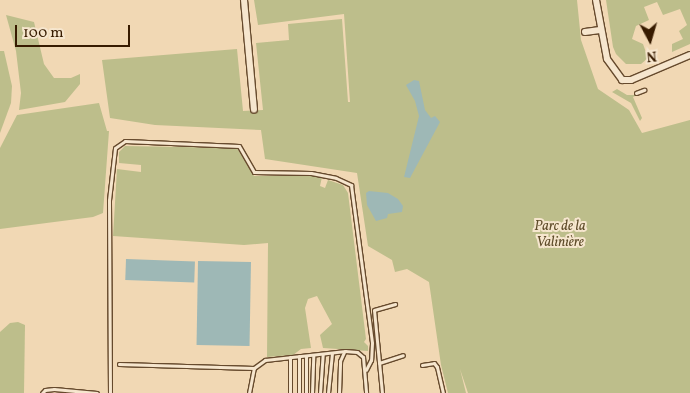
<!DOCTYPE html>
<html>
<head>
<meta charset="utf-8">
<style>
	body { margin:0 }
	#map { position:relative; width:690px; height:393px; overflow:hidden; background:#f1d8b4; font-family:Vollkorn,serif }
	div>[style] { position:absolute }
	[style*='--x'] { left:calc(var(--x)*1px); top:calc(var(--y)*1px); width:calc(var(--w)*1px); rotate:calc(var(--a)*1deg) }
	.green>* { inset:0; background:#bdbe8b }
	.water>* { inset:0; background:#9eb8b6; transform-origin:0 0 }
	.roads { filter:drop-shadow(1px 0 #664a2d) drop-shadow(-1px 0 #664a2d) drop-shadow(0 1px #664a2d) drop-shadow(0 -1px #664a2d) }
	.lane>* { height:3px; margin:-1.5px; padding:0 1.5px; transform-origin:1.5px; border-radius:1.5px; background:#f6e6ce }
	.street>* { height:6px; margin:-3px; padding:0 3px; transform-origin:3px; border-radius:3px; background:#f6e6ce }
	span { translate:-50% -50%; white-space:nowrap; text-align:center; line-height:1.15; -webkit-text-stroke:4px #f6e6ce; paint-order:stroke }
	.park-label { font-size:14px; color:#5f4c2a; font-style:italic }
	.north { position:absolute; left:625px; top:15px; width:50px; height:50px; -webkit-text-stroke:4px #f6e6ce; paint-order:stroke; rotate:174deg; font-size:14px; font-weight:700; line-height:20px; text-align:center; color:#371b00 }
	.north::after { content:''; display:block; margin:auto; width:18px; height:22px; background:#371b00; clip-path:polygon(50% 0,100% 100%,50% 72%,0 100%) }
	.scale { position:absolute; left:15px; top:25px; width:115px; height:22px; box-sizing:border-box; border:2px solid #371b00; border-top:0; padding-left:6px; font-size:15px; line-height:18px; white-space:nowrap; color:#371b00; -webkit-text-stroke:4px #f6e6ce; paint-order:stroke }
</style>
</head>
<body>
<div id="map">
	<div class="green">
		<i style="clip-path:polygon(254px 0,577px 0,581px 40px,598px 89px,629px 110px,642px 133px,690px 120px,690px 393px,468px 393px,460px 369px,466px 393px,448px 393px,441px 365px,429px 282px,407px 269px,395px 272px,392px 260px,368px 246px,357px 173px,265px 159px,261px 130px,155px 125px,110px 118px,102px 60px,237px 49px,243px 111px,263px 110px,256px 43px,289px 40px,288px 24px,342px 19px,348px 102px,350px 102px,344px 14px,258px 25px)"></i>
		<i style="clip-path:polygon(606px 0,690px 0,690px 44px,672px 52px,672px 44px,683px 39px,679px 31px,687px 25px,680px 9px,663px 15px,657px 2px,644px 7px,649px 20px,636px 26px,632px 39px,643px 44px,648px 58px,641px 64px,626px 64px,616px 54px,613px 47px)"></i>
		<i style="clip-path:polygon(6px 15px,34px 22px,44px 64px,54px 78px,71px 78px,80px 74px,80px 84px,65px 102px,19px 110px,21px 93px,16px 51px)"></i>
		<i style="clip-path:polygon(0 51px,4px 51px,12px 86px,11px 103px,0 133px)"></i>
		<i style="clip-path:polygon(617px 89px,627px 95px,637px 95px,633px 97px,642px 118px,640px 121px,631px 103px,612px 92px)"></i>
		<i style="clip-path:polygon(99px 103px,107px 131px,109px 131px,103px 213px,93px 217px,0 229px,0 148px,17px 115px)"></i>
		<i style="clip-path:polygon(125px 146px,237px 148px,254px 176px,313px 176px,322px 177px,320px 186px,325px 188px,328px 180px,343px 185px,348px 193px,366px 339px,364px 342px,368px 346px,368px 351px,323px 348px,320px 335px,332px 324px,317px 296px,308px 299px,305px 308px,311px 348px,301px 349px,293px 355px,267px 357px,268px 243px,244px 245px,113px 236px,117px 169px,141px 172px,141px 165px,119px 163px,119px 152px)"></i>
		<i style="clip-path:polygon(18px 322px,25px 325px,24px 393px,0 393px,0 332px,10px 323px)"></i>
	</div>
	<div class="water">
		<i style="clip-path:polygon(414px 80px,419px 81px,425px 110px,431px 118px,435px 116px,440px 122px,410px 178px,404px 177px,419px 116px,415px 101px,406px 85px)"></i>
		<i style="clip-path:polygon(369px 191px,388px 193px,398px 199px,403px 206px,402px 212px,388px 214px,387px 218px,376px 221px,367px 205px,366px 193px)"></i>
		<i style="left:126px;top:259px;width:69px;height:21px;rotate:2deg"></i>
		<i style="left:198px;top:261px;width:53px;height:84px;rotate:1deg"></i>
	</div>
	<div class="roads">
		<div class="lane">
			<i style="--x:636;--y:93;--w:9;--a:-21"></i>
			<i style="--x:290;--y:357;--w:36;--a:90"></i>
			<i style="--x:379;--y:363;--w:25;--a:-18"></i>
			<i style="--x:119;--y:364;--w:135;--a:1.7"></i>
			<i style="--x:422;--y:365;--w:12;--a:-9"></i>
			<i style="--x:434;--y:363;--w:5;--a:53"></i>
			<i style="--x:437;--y:367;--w:27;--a:77"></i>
			<i style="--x:42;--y:393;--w:4;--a:-45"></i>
			<i style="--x:45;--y:390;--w:9;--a:-6"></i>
			<i style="--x:54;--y:389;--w:43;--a:5.3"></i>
			<i style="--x:110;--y:393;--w:193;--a:-90.3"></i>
			<i style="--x:109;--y:200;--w:52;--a:-83.4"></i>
			<i style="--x:115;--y:148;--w:12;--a:-35"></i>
			<i style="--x:125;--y:141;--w:114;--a:2.5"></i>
			<i style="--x:239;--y:146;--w:30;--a:60"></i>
			<i style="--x:254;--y:172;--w:57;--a:1"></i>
			<i style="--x:311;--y:173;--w:25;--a:11"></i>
			<i style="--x:336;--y:178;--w:17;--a:25"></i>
			<i style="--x:351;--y:185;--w:159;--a:82.4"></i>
			<i style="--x:372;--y:343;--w:17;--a:93"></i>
			<i style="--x:371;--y:360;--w:11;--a:117"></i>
			<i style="--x:249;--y:393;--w:25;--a:-79"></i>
			<i style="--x:254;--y:368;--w:14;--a:-36"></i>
			<i style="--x:265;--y:360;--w:81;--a:-6.4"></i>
			<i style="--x:345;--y:351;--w:12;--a:5"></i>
			<i style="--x:357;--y:352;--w:8;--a:40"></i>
			<i style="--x:363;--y:357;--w:36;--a:85"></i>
			<i style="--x:299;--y:393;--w:37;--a:-90"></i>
			<i style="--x:306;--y:393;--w:37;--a:-90"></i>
			<i style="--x:312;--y:393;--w:38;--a:-88"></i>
			<i style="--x:320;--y:393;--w:39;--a:-86"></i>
			<i style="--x:328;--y:393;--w:40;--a:-84.3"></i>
			<i style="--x:339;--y:393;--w:32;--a:-88"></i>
			<i style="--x:340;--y:361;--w:10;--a:-66"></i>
			<i style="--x:382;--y:393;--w:83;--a:-95.5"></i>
			<i style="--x:374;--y:310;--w:22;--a:-16"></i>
		</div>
		<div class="street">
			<i style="--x:244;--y:0;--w:110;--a:84.8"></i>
			<i style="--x:596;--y:0;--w:60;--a:79.4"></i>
			<i style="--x:607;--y:59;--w:26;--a:54"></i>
			<i style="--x:622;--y:80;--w:9;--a:0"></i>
			<i style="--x:631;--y:80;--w:64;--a:-23"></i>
			<i style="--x:585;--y:32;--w:15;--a:-8"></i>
		</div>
	</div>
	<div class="park-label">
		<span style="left:560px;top:235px">Parc de la<br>Valinière</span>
	</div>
	<div class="north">N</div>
	<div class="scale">100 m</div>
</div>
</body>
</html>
